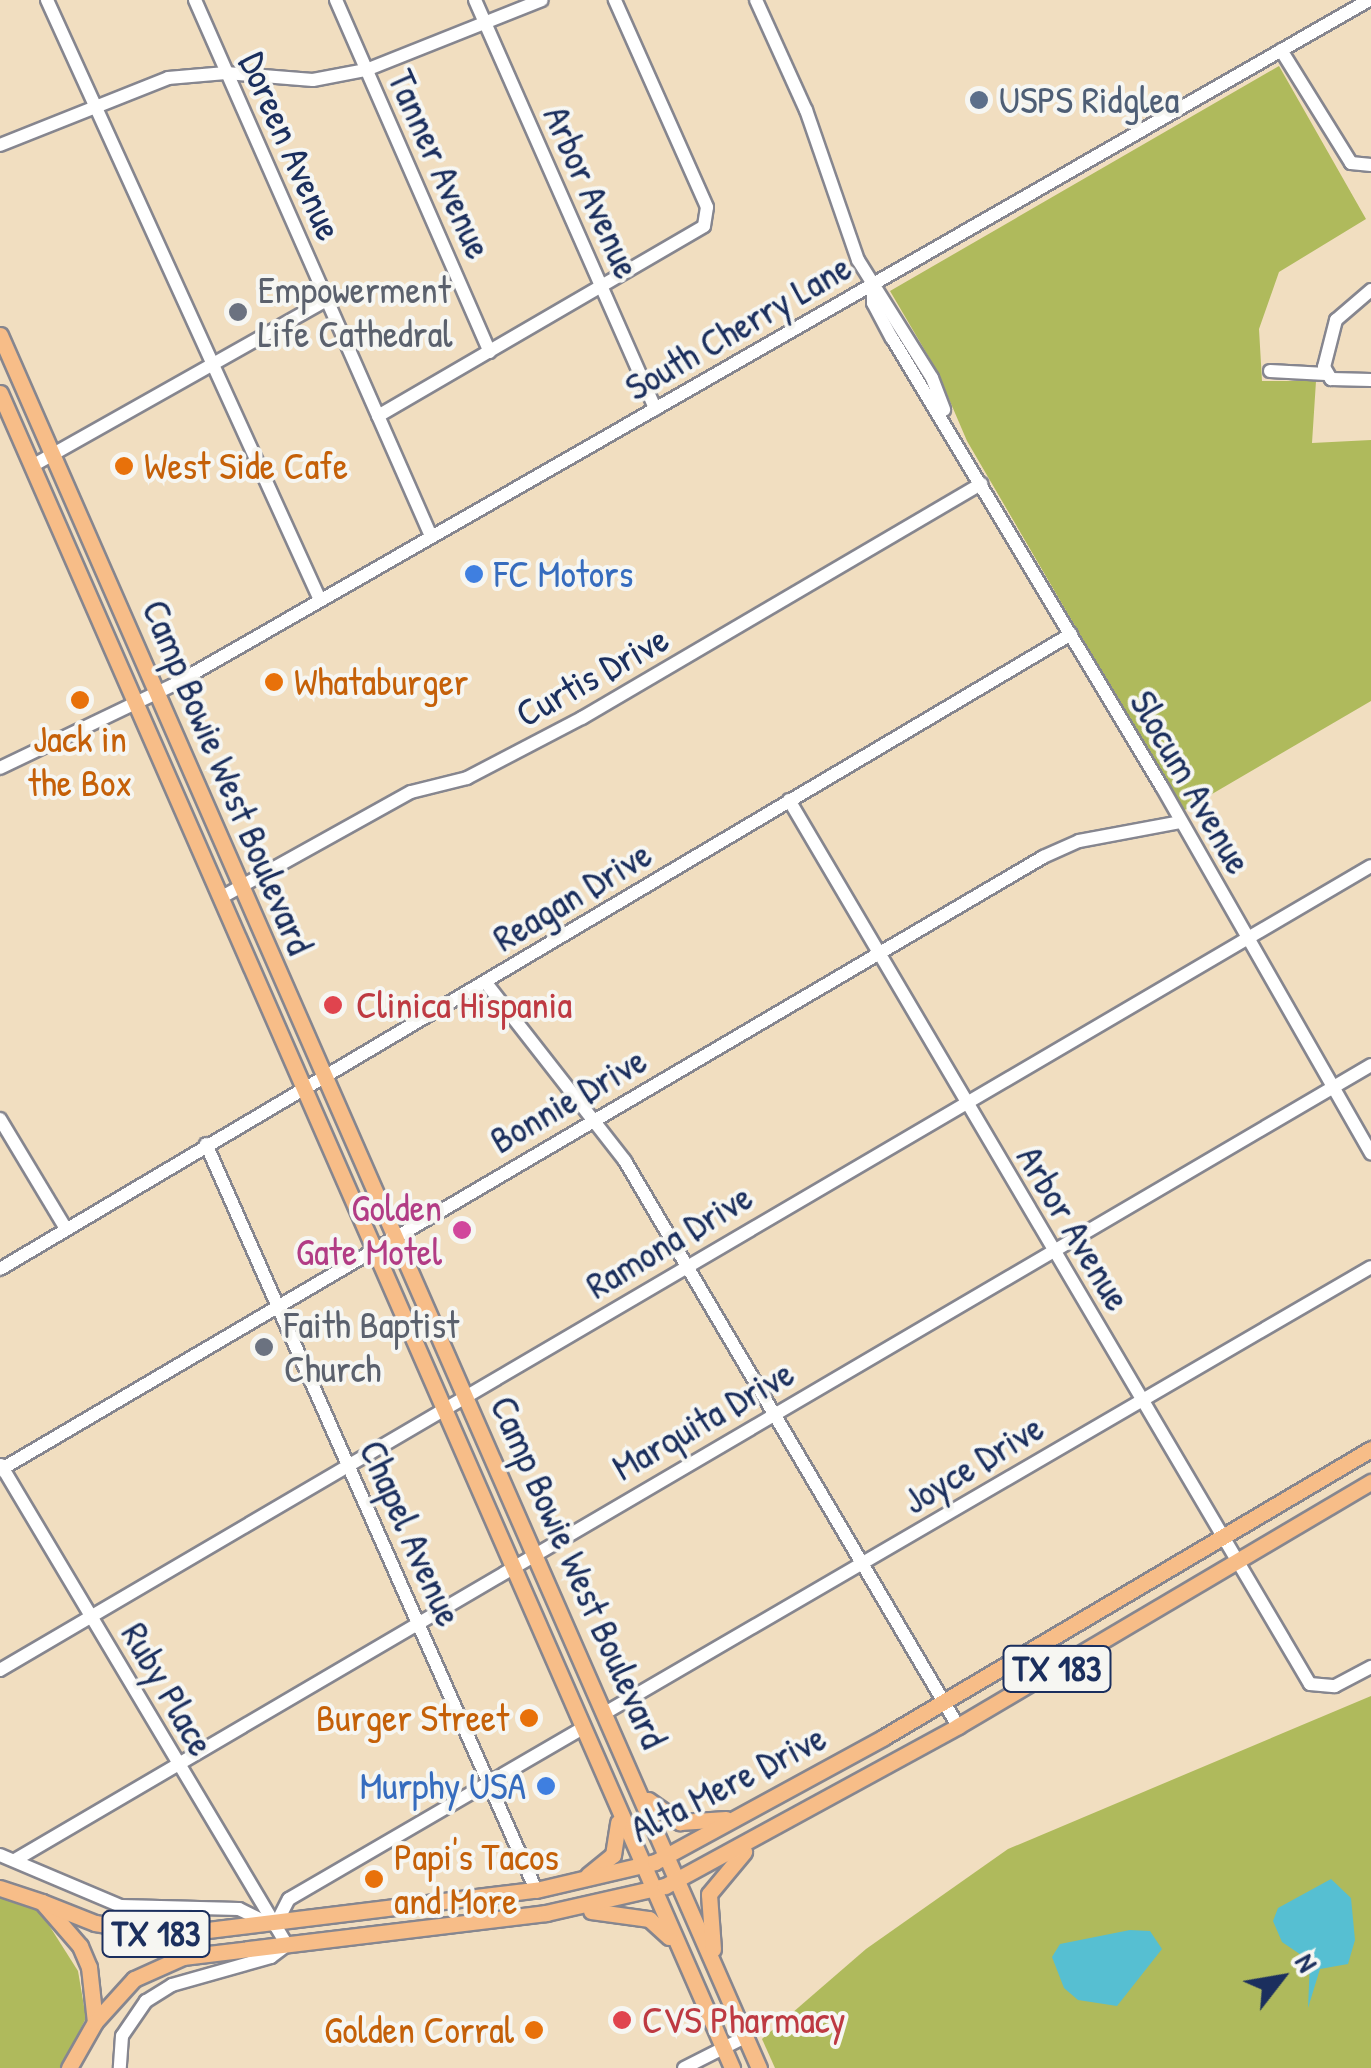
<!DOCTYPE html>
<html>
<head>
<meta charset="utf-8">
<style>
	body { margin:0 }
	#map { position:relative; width:1371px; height:2068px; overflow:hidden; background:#f1dec0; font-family:"Patrick Hand",sans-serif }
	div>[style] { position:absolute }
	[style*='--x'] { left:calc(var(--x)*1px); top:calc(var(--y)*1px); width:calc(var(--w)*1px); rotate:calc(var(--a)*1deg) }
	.green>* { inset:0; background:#afba5c }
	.water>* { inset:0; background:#56bfd2 }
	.roads { filter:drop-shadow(2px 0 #86868f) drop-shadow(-2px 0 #86868f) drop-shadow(0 2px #86868f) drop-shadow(0 -2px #86868f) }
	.minor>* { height:12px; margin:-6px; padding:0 6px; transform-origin:6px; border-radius:6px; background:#fff }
	.major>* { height:15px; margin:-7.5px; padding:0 7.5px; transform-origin:7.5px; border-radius:7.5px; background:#f7bd88 }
	.dots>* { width:28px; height:28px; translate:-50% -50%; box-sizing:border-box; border:5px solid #f6f6f2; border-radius:50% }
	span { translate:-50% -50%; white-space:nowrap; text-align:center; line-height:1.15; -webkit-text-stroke:8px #f6f6f2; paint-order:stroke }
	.shield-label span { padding:2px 8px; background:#f6f6f2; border:2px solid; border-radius:8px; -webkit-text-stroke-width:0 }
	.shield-label { font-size:35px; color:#1b2f5e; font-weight:700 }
	.service-label { font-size:38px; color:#4e5e75 }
	.left { translate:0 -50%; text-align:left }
	.street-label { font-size:38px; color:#1b2f5e }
	.worship-label { font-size:38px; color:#5b616d }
	.food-label { font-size:38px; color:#c56008 }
	.right { translate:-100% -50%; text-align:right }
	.shop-label { font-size:38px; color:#366cbe }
	.health-label { font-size:38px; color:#be3a42 }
	.hotel-label { font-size:38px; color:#b23c85 }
	.north { position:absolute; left:1231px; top:1928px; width:100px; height:100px; -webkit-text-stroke:8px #f6f6f2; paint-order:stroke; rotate:59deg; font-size:28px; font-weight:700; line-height:40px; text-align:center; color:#1b2f5e }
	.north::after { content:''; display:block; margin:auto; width:35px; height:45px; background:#1b2f5e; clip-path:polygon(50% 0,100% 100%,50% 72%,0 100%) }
</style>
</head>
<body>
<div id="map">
	<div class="green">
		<i style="clip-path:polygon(1279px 66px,1366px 219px,1279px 272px,1259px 329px,1262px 381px,1316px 381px,1312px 443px,1371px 440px,1371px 701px,1183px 811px,967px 441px,937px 371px,890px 291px)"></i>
		<i style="clip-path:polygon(1371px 1696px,1371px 2068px,775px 2068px,762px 2039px,866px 1949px,1008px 1849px)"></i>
		<i style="clip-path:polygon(0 1897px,40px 1911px,78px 1971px,86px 2018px,61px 2068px,0 2068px)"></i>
	</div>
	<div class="water">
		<i style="clip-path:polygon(1331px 1879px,1351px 1898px,1355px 1940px,1348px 1964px,1320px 1969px,1308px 2008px,1310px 1961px,1282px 1942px,1273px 1921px,1278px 1908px)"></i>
		<i style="clip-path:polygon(1130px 1930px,1150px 1931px,1162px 1949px,1117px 2006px,1078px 2000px,1064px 1988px,1052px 1957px,1060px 1944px)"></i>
	</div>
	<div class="roads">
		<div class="minor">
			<i style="--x:47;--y:0;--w:659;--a:65.53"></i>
			<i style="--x:195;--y:0;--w:586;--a:66.24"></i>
			<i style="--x:336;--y:0;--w:384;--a:66.4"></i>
			<i style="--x:475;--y:0;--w:447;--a:66.2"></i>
			<i style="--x:756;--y:0;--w:121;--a:65.6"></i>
			<i style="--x:806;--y:110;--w:159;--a:70.9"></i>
			<i style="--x:858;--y:260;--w:139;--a:57.9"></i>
			<i style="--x:932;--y:378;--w:34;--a:69"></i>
			<i style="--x:1281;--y:50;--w:133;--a:58.2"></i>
			<i style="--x:1351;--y:163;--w:20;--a:6"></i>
			<i style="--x:0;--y:145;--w:181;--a:-21.7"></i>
			<i style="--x:168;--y:78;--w:58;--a:-4.9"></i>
			<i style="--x:226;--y:73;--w:87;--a:4.6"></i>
			<i style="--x:313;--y:80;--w:54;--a:-10.7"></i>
			<i style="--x:366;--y:70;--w:189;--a:-21.7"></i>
			<i style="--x:873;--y:285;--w:18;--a:90"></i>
			<i style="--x:873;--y:303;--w:40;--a:62"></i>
			<i style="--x:892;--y:338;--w:524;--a:58.98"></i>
			<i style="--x:1162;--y:787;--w:422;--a:60.3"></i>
			<i style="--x:1371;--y:290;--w:46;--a:139.4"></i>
			<i style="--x:1336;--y:320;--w:49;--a:104.3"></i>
			<i style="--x:1324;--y:367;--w:14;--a:60"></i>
			<i style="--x:1331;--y:379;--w:40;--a:1.4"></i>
			<i style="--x:1270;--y:371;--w:56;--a:3.1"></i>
			<i style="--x:378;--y:416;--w:377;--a:-30.2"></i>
			<i style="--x:704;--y:226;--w:19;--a:-81"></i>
			<i style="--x:707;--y:207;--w:227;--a:-114"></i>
			<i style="--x:32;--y:466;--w:338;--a:-29.4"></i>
			<i style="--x:0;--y:768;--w:192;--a:-25.6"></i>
			<i style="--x:173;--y:685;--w:1378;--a:-29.8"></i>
			<i style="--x:789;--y:800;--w:1026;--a:59.49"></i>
			<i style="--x:1310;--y:1684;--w:25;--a:5"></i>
			<i style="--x:1335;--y:1686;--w:41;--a:-27.8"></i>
			<i style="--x:222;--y:897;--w:216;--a:-29.1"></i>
			<i style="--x:411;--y:792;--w:58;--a:-14"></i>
			<i style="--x:467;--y:778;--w:130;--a:-27.6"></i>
			<i style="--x:582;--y:718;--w:463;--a:-30.4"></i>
			<i style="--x:486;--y:983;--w:226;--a:52"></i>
			<i style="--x:625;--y:1161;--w:656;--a:59.49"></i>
			<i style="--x:0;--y:1119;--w:128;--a:59"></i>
			<i style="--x:206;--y:1144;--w:816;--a:66.14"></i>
			<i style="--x:0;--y:1269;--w:1245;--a:-30.66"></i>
			<i style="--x:1;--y:1465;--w:559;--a:59.21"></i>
			<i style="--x:287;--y:1945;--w:20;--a:143"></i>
			<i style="--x:271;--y:1957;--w:103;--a:164.2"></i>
			<i style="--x:172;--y:1985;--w:31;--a:148"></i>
			<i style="--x:146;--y:2001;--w:42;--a:124.4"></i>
			<i style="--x:122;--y:2036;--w:32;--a:94"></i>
			<i style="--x:0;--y:1470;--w:1210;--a:-30.44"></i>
			<i style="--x:1043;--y:857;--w:39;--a:-24"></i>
			<i style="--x:1079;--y:841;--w:104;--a:-10.6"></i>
			<i style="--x:0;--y:1670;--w:1589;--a:-30.39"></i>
			<i style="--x:605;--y:1713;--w:886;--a:-30.21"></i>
			<i style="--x:0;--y:1855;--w:131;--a:22.9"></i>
			<i style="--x:121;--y:1906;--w:118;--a:1.5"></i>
			<i style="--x:239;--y:1909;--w:32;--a:26"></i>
			<i style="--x:15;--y:1860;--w:1572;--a:-30.38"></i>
			<i style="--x:275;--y:1926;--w:30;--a:-63"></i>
			<i style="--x:289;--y:1899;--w:341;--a:-30.2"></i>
			<i style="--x:684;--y:2068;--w:68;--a:-26.9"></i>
		</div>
		<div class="major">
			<i style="--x:0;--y:335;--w:1892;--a:66.35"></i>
			<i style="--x:0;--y:393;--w:1828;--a:66.39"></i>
			<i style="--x:648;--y:1800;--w:39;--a:35"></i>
			<i style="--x:680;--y:1822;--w:46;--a:-3.7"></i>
			<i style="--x:588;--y:1875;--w:32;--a:-39"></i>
			<i style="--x:613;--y:1855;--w:33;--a:-81"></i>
			<i style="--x:0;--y:1888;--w:44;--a:18.4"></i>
			<i style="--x:42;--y:1902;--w:58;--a:49.2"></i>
			<i style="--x:80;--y:1946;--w:23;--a:67"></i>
			<i style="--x:89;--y:1967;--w:55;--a:83.8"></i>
			<i style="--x:95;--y:2022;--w:53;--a:119.5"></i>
			<i style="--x:42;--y:1902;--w:57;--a:21.6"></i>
			<i style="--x:95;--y:1923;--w:73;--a:9.5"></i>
			<i style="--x:167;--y:1935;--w:372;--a:-7"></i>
			<i style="--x:536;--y:1890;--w:122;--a:-13.2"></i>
			<i style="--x:655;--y:1862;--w:261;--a:-28.6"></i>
			<i style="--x:884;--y:1737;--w:566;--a:-30.6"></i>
			<i style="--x:591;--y:1911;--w:59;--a:7.9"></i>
			<i style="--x:649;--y:1919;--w:27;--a:42"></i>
			<i style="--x:713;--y:1949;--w:55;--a:-94.2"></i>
			<i style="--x:709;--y:1894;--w:55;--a:-50.2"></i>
			<i style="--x:95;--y:2022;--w:58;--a:-47.8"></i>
			<i style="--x:134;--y:1979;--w:54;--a:-24.2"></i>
			<i style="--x:183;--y:1957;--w:366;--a:-6.9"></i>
			<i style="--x:546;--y:1913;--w:122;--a:-12.8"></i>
			<i style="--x:665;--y:1886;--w:334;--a:-28.6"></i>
			<i style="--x:958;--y:1726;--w:480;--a:-30.6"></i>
		</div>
	</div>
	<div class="dots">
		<i style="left:979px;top:100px;background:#5c6f8a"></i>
		<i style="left:238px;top:312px;background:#6b7280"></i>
		<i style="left:124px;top:466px;background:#e8710a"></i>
		<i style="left:474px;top:574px;background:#3f7fe0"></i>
		<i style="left:274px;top:682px;background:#e8710a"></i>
		<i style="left:80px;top:700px;background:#e8710a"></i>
		<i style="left:333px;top:1005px;background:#e0444e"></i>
		<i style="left:462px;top:1230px;background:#d1479c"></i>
		<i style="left:264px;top:1347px;background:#6b7280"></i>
		<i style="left:529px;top:1718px;background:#e8710a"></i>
		<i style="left:546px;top:1786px;background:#3f7fe0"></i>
		<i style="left:374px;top:1879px;background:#e8710a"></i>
		<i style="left:622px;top:2020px;background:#e0444e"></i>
		<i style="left:534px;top:2030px;background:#e8710a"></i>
	</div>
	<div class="shield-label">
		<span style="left:1057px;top:1669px">TX 183</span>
		<span style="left:156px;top:1934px">TX 183</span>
	</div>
	<div class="service-label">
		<span class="left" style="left:999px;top:100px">USPS Ridglea</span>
	</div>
	<div class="street-label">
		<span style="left:291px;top:146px;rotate:66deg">Doreen Avenue</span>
		<span style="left:440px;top:164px;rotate:66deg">Tanner Avenue</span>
		<span style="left:592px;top:192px;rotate:66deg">Arbor Avenue</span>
		<span style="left:738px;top:327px;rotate:-30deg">South Cherry Lane</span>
		<span style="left:592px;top:676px;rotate:-29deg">Curtis Drive</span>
		<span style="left:228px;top:777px;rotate:67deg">Camp Bowie West Boulevard</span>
		<span style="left:1191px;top:782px;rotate:60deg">Slocum Avenue</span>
		<span style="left:572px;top:896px;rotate:-31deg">Reagan Drive</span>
		<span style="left:568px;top:1100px;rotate:-30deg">Bonnie Drive</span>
		<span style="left:1074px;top:1228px;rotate:59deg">Arbor Avenue</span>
		<span style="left:669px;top:1241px;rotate:-31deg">Ramona Drive</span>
		<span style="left:703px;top:1420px;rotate:-30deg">Marquita Drive</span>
		<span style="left:973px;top:1464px;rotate:-31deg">Joyce Drive</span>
		<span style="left:411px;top:1533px;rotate:66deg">Chapel Avenue</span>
		<span style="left:579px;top:1572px;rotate:66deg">Camp Bowie West Boulevard</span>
		<span style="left:168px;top:1689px;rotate:60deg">Ruby Place</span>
		<span style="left:728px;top:1783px;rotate:-27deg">Alta Mere Drive</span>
	</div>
	<div class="worship-label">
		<span class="left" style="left:258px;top:312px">Empowerment<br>Life Cathedral</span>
		<span class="left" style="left:284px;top:1347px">Faith Baptist<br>Church</span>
	</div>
	<div class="food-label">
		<span class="left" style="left:144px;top:466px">West Side Cafe</span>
		<span class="left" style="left:294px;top:682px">Whataburger</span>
		<span style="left:80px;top:761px">Jack in<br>the Box</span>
		<span class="right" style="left:509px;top:1718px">Burger Street</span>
		<span class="left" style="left:394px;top:1879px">Papi's Tacos<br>and More</span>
		<span class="right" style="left:514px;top:2030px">Golden Corral</span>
	</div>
	<div class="shop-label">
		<span class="left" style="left:494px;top:574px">FC Motors</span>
		<span class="right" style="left:526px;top:1786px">Murphy USA</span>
	</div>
	<div class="health-label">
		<span class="left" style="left:356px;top:1005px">Clinica Hispania</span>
		<span class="left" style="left:642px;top:2020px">CVS Pharmacy</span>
	</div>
	<div class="hotel-label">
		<span class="right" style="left:442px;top:1230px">Golden<br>Gate Motel</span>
	</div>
	<div class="north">N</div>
</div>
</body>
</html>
